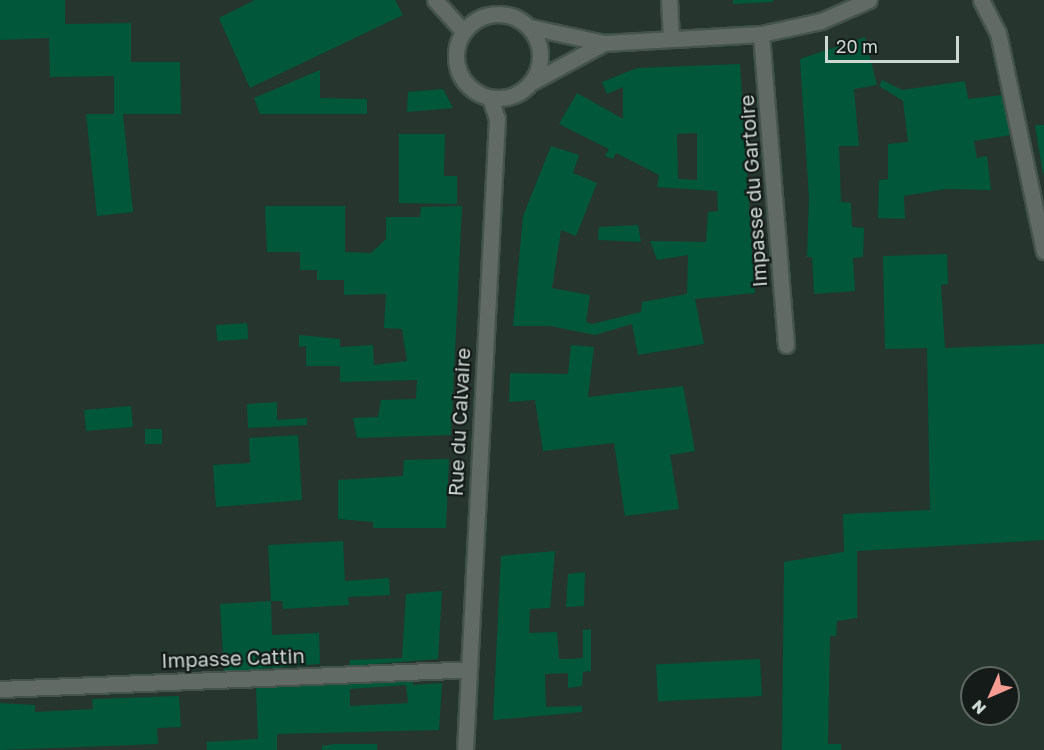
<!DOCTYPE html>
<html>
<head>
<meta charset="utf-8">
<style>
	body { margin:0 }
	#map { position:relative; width:1044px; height:750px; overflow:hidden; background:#26362e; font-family:"Golos Text",sans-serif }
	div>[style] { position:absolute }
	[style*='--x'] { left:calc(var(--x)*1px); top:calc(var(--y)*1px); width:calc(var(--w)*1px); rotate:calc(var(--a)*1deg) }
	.building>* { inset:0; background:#00573a; transform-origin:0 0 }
	.roads { filter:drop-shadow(2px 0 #44534c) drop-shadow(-2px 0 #44534c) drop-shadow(0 2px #44534c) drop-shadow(0 -2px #44534c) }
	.minor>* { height:15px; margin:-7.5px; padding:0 7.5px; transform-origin:7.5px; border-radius:7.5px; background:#626a66 }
	.minor>.ring { margin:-7.5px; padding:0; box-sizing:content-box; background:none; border:15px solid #626a66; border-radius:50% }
	span { translate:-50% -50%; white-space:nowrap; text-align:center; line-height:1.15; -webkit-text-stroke:4.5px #141b18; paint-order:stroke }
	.street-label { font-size:20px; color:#ced8d3 }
	.north { position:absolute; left:960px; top:666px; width:60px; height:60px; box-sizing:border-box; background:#141b18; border:2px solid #5e6763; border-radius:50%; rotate:225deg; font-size:16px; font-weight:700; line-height:24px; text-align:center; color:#ced8d3 }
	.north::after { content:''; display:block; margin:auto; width:21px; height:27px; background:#f59c93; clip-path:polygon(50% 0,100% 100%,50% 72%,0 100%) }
	.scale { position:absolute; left:825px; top:36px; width:134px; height:27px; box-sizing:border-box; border:3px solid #ced8d3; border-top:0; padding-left:8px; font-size:18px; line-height:21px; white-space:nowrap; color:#ced8d3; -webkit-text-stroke:4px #141b18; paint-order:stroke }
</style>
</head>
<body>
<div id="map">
	<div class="building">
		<i style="clip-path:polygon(0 0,65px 0,65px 24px,131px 23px,131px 62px,180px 62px,181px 114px,123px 114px,133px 212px,97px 216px,86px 114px,114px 114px,114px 76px,50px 77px,49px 38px,0 40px)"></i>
		<i style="clip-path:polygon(255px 0,395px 0,403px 15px,250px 88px,219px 18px)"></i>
		<i style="clip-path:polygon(733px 0,773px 0,773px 2px,733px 4px)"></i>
		<i style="clip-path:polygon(865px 37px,877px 85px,854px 89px,859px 146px,839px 146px,841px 201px,835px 201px,851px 203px,852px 227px,864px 228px,863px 257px,853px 258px,855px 291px,814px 294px,812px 257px,807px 257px,809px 198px,800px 59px)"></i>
		<i style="clip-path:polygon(evenodd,740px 64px,755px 293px,695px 299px,704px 344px,638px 355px,632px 324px,595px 335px,550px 326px,513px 326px,523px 216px,551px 146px,579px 155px,573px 173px,597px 183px,576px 236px,561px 230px,552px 288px,590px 295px,586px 322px,592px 324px,641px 312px,642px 302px,687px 294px,688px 255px,657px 260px,650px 241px,706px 242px,708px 212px,718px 211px,717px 191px,657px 187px,659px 175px,616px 153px,613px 159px,605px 156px,609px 149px,559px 124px,577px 93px,623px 119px,623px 87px,607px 94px,602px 82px,637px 68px,740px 64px,697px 133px,697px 180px,678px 179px,677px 134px,697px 133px)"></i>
		<i style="clip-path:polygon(320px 70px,320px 98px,367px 99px,367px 114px,260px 114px,254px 98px)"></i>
		<i style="clip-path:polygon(882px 80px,902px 90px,965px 81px,968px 99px,1002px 95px,1011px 135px,974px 141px,977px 158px,987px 156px,991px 190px,946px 189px,904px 196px,905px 219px,878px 218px,879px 180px,888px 179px,888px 144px,908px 142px,903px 101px,879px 86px)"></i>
		<i style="clip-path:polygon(443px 89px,453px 108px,407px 112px,408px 92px)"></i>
		<i style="clip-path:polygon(1035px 125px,1044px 125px,1044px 173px,1043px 174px)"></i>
		<i style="clip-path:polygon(399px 134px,445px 134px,444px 176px,457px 176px,457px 204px,399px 203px)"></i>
		<i style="clip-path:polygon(265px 206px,345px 206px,345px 252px,371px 253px,386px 239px,386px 217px,420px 217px,421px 207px,462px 206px,451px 435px,357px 438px,353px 418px,378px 417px,381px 400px,416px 399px,417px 380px,340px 382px,340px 366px,306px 366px,306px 346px,299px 347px,299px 335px,340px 339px,340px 347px,373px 345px,374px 365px,407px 361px,402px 329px,384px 328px,386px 294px,344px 295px,344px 280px,317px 280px,317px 270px,300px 270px,300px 252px,267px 252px)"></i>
		<i style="clip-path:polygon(638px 225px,641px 242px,598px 240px,599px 227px)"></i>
		<i style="clip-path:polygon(947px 254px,948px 284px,941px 285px,945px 348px,1044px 344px,1044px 540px,857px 551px,857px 618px,837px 621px,836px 636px,830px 636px,828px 744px,841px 744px,841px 750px,782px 750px,784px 562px,844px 552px,843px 514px,930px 510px,927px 348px,885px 349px,883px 256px)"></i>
		<i style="left:247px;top:323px;width:16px;height:31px;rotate:86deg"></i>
		<i style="clip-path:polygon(571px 345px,594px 347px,588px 397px,683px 386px,695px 451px,670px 455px,679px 509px,625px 516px,614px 443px,543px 451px,535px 400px,509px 402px,510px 373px,568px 374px)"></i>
		<i style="clip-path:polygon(277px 402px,277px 420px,307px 418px,307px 425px,248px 428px,247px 404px)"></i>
		<i style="left:131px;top:406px;width:21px;height:47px;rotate:85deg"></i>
		<i style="left:162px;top:429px;width:15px;height:17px;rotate:90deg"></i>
		<i style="clip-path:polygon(298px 435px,302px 500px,216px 507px,213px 465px,250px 463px,249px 438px)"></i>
		<i style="clip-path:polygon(449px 459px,446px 528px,373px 528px,373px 522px,338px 519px,338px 480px,403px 476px,404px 460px)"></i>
		<i style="clip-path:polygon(343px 541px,345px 581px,389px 578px,390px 595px,348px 597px,349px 605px,283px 609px,282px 601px,271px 601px,268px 545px)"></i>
		<i style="clip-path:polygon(555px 551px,550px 608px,530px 609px,529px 633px,557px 632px,559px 659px,569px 659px,583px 658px,583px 630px,591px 629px,591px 671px,583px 672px,582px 686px,568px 688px,568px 673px,545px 674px,546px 707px,582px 706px,582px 712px,493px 720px,501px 556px)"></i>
		<i style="clip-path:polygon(585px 572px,584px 606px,566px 607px,568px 574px)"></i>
		<i style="clip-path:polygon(442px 591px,438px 659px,349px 666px,350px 660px,402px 658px,406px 594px)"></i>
		<i style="clip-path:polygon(271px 601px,272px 635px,319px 633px,320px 664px,224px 672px,220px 604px)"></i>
		<i style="left:760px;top:659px;width:37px;height:104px;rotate:87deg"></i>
		<i style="clip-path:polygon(evenodd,413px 677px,413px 685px,442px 683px,439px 730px,277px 734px,277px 750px,207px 750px,207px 742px,258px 739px,256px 686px,413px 677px,406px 685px,408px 703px,350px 706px,350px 689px,406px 685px)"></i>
		<i style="clip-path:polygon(179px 696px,181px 727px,157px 728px,158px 744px,0 750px,0 703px,35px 705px,35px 712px,93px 709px,92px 699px)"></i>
		<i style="clip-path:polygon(334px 744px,377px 744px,377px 750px,322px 750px,322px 746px)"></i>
	</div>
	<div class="roads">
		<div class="minor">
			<i style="--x:435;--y:0;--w:42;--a:47.9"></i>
			<i style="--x:669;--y:0;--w:38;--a:87"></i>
			<i style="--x:981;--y:0;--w:37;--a:63"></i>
			<i style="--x:998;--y:33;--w:223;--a:78.1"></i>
			<i class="ring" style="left:456px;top:14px;width:69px;height:69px"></i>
			<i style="--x:530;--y:27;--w:76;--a:12.2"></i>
			<i style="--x:604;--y:43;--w:157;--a:-3.3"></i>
			<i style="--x:761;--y:34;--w:61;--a:-12.2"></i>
			<i style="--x:821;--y:21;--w:52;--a:-23.6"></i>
			<i style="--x:761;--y:34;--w:312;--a:85.4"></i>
			<i style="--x:534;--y:81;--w:80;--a:-28.5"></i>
			<i style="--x:0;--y:689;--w:468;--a:-2.4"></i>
			<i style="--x:465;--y:750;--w:632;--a:-87.1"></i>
			<i style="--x:497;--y:119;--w:22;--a:-108"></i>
		</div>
	</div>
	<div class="street-label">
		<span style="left:753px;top:191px;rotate:-94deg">Impasse du Gartoire</span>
		<span style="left:459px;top:422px;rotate:-87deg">Rue du Calvaire</span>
		<span style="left:233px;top:658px;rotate:-2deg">Impasse Cattin</span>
	</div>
	<div class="north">N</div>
	<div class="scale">20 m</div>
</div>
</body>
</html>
